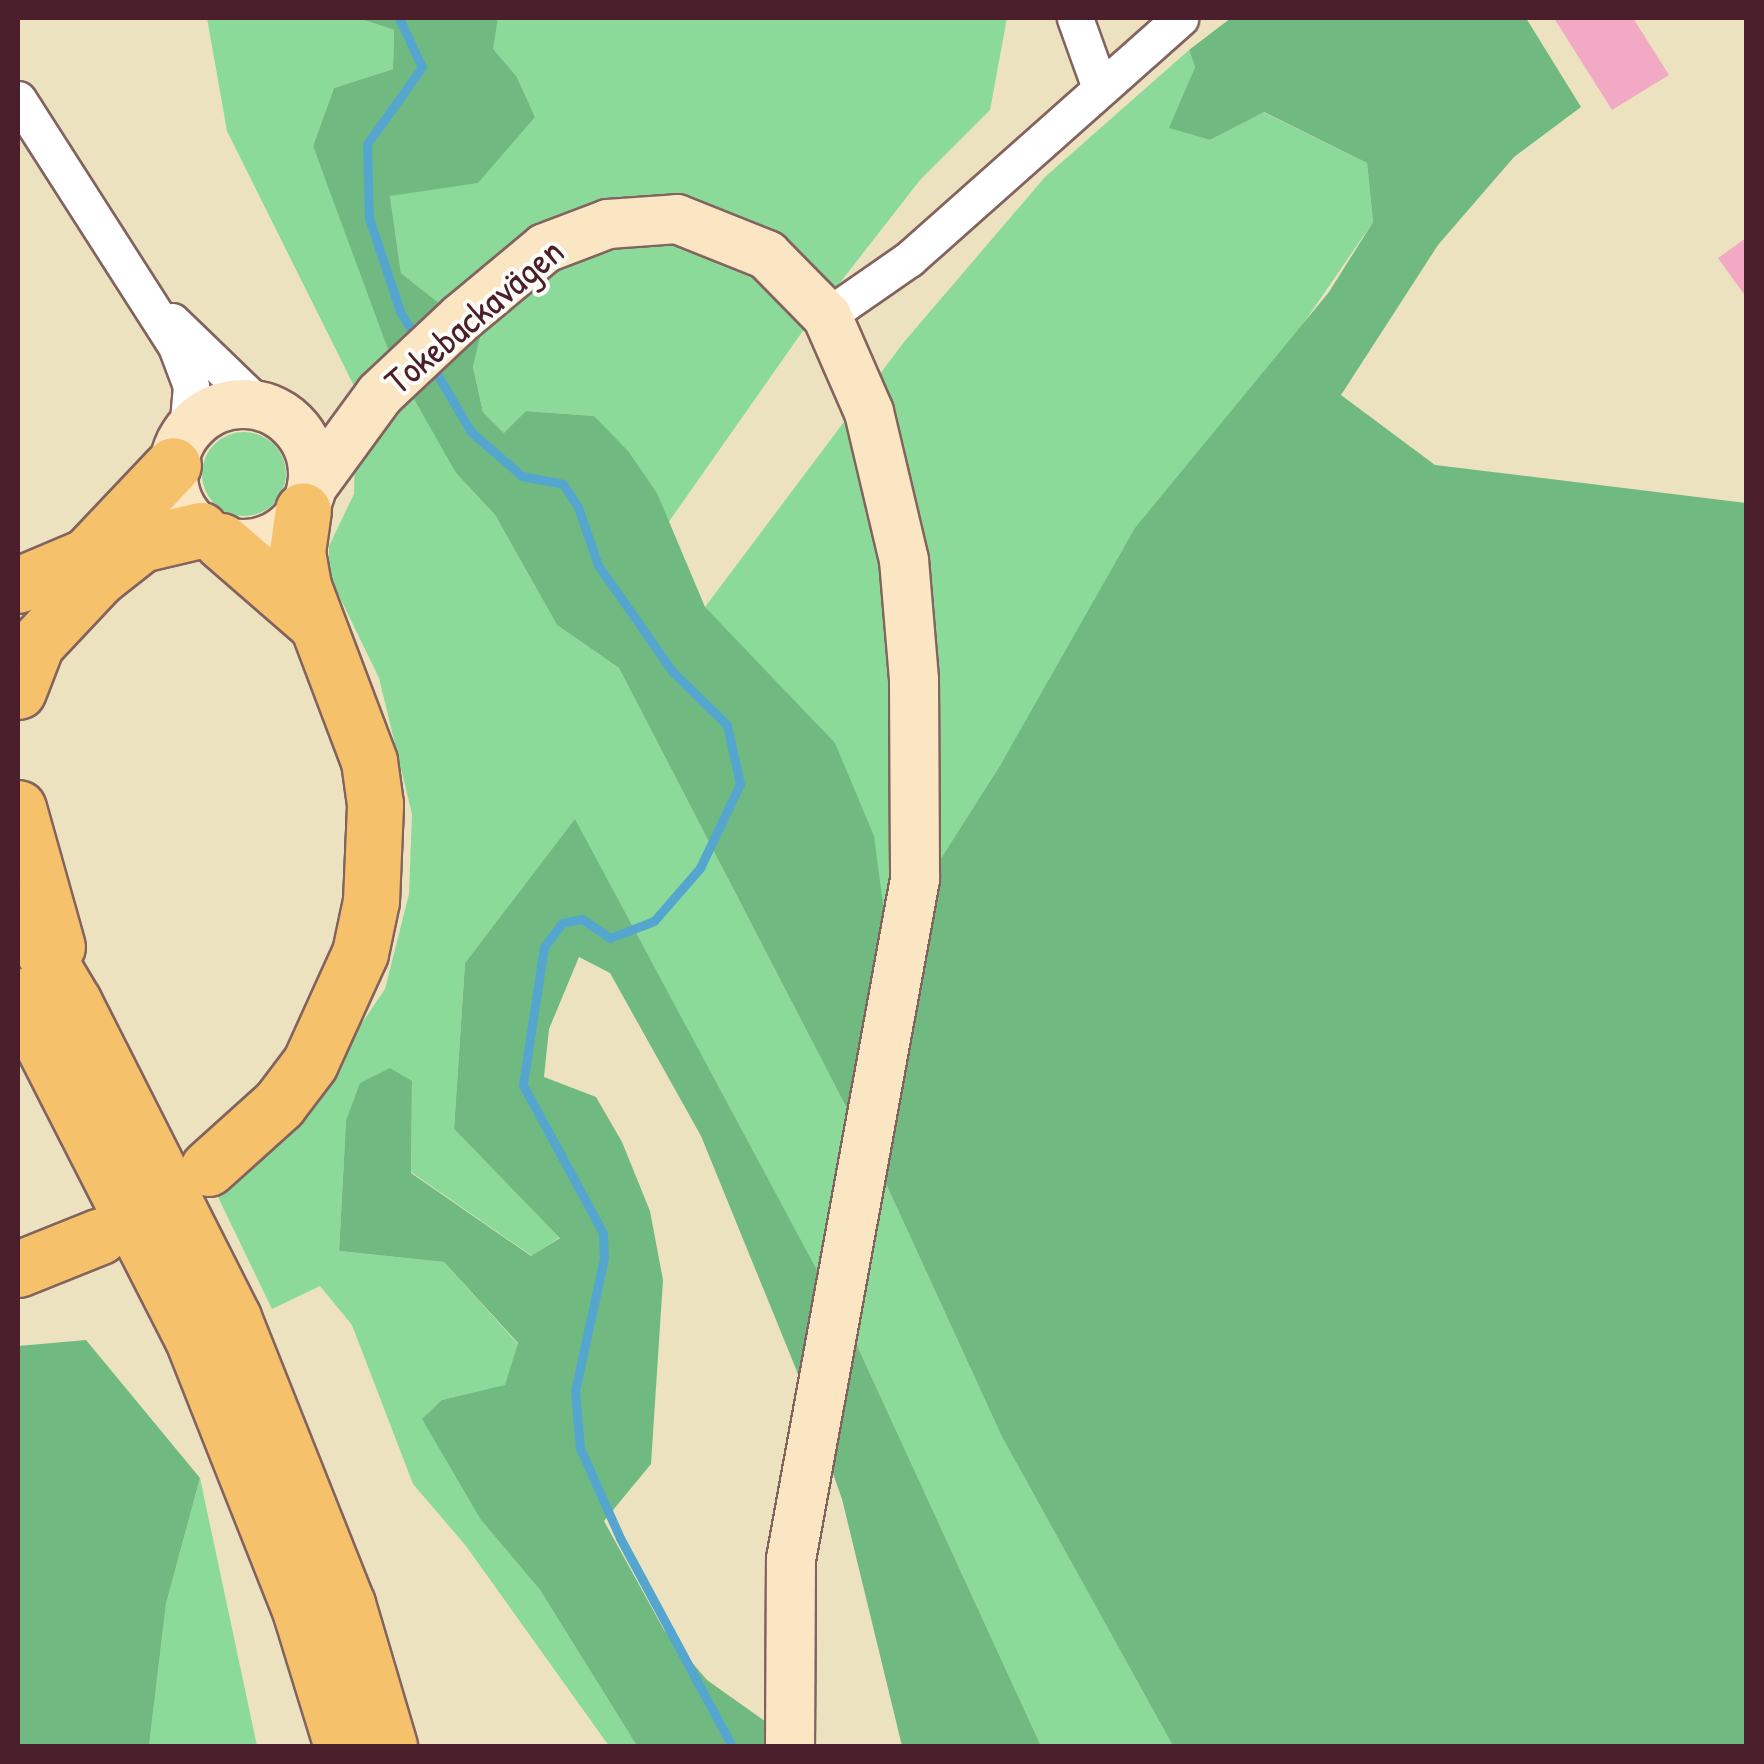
<!DOCTYPE html>
<html>
<head>
<meta charset="utf-8">
<style>
	body { margin:0 }
	#map { position:relative; width:1764px; height:1764px; overflow:hidden; background:#ece2c0; font-family:"Patrick Hand",sans-serif }
	div>[style] { position:absolute }
	[style*='--x'] { left:calc(var(--x)*1px); top:calc(var(--y)*1px); width:calc(var(--w)*1px); rotate:calc(var(--a)*1deg) }
	.green>* { inset:0; background:#8bda99 }
	.round { border-radius:50% }
	.forest>* { inset:0; background:#70ba81 }
	.stream>* { height:9px; margin:-4.5px; padding:0 4.5px; transform-origin:4.5px; border-radius:4.5px; background:#54a6cf }
	.building>* { inset:0; background:#f1a9c4 }
	.roads { filter:drop-shadow(2px 0 #83635f) drop-shadow(-2px 0 #83635f) drop-shadow(0 2px #83635f) drop-shadow(0 -2px #83635f) }
	.street>* { height:35px; margin:-17.5px; padding:0 17.5px; transform-origin:17.5px; border-radius:17.5px; background:#fff }
	.secondary>* { height:48px; margin:-24px; padding:0 24px; transform-origin:24px; border-radius:24px; background:#fbe6c4 }
	.secondary>.ring { margin:-24px; padding:0; box-sizing:content-box; background:none; border:48px solid #fbe6c4; border-radius:50% }
	.highway>* { height:55px; margin:-27.5px; padding:0 27.5px; transform-origin:27.5px; border-radius:27.5px; background:#f5c16b }
	span { translate:-50% -50%; white-space:nowrap; text-align:center; line-height:1.15; -webkit-text-stroke:8px #fdfcf7; paint-order:stroke }
	.street-label { font-size:38px; color:#4a1f2b }
	.frame { position:absolute; inset:0; border:20px solid #4a1f2b; pointer-events:none }
</style>
</head>
<body>
<div id="map">
	<div class="green">
		<i style="clip-path:polygon(207px 18px,358px 18px,394px 30px,393px 69px,334px 88px,313px 146px,351px 244px,456px 473px,495px 515px,557px 625px,619px 668px,887px 1186px,1002px 1437px,1173px 1746px,1041px 1746px,855px 1341px,575px 820px,465px 963px,454px 1129px,560px 1237px,532px 1256px,411px 1172px,412px 1081px,346px 1121px,339px 1251px,444px 1262px,518px 1344px,505px 1386px,442px 1400px,481px 1520px,540px 1590px,637px 1746px,609px 1746px,466px 1546px,413px 1484px,352px 1325px,320px 1286px,272px 1309px,217px 1195px,289px 1131px,385px 989px,409px 894px,412px 814px,379px 678px,329px 575px,329px 546px,354px 494px,356px 390px,227px 131px)"></i>
		<i style="clip-path:polygon(498px 18px,1007px 18px,990px 110px,920px 180px,807px 325px,668px 523px,657px 493px,594px 416px,526px 411px,505px 434px,483px 412px,473px 367px,479px 336px,401px 273px,390px 196px,430px 188px,506px 146px,535px 117px,517px 77px,492px 49px)"></i>
		<i style="clip-path:polygon(1189px 50px,1195px 67px,1170px 128px,1210px 140px,1263px 112px,1367px 163px,1373px 222px,1001px 764px,888px 943px,705px 607px,904px 342px,1045px 177px)"></i>
		<i class="round" style="left:202px;top:432px;width:84px;height:84px"></i>
		<i style="clip-path:polygon(200px 1478px,257px 1746px,149px 1746px,166px 1604px)"></i>
	</div>
	<div class="forest">
		<i style="clip-path:polygon(358px 18px,498px 18px,493px 49px,517px 77px,535px 117px,478px 183px,390px 196px,401px 273px,480px 336px,473px 367px,483px 412px,504px 433px,526px 411px,594px 416px,628px 451px,657px 493px,705px 607px,835px 743px,874px 836px,888px 942px,1001px 764px,1135px 528px,1329px 292px,1373px 222px,1367px 163px,1264px 112px,1210px 140px,1169px 128px,1195px 67px,1189px 50px,1231px 18px,1526px 18px,1581px 107px,1514px 157px,1438px 245px,1341px 395px,1435px 465px,1746px 503px,1746px 1746px,1173px 1746px,1002px 1437px,887px 1186px,619px 668px,557px 625px,495px 515px,456px 473px,392px 360px,313px 146px,334px 88px,393px 69px,394px 30px)"></i>
		<i style="clip-path:polygon(575px 819px,855px 1341px,1041px 1746px,902px 1746px,842px 1499px,796px 1369px,701px 1136px,610px 973px,579px 957px,549px 1029px,544px 1077px,596px 1097px,622px 1142px,650px 1211px,663px 1280px,651px 1464px,604px 1521px,664px 1630px,707px 1680px,779px 1731px,783px 1746px,637px 1746px,540px 1590px,481px 1520px,422px 1419px,442px 1400px,505px 1385px,518px 1343px,444px 1262px,339px 1251px,346px 1121px,360px 1083px,390px 1068px,412px 1081px,411px 1173px,531px 1256px,560px 1238px,454px 1129px,465px 963px)"></i>
		<i style="clip-path:polygon(86px 1340px,200px 1478px,166px 1604px,149px 1746px,18px 1746px,18px 1346px)"></i>
	</div>
	<div class="stream">
		<i style="--x:399;--y:18;--w:54;--a:64.9"></i>
		<i style="--x:422;--y:67;--w:95;--a:125.5"></i>
		<i style="--x:367;--y:144;--w:74;--a:88.5"></i>
		<i style="--x:369;--y:218;--w:98;--a:71.6"></i>
		<i style="--x:400;--y:311;--w:34;--a:60"></i>
		<i style="--x:433;--y:367;--w:75;--a:59.7"></i>
		<i style="--x:471;--y:432;--w:67;--a:40.8"></i>
		<i style="--x:522;--y:476;--w:42;--a:11"></i>
		<i style="--x:563;--y:484;--w:27;--a:57"></i>
		<i style="--x:578;--y:507;--w:61;--a:71"></i>
		<i style="--x:598;--y:565;--w:129;--a:55.1"></i>
		<i style="--x:672;--y:671;--w:77;--a:44.5"></i>
		<i style="--x:727;--y:725;--w:60;--a:77.6"></i>
		<i style="--x:740;--y:784;--w:93;--a:115.5"></i>
		<i style="--x:700;--y:868;--w:70;--a:131"></i>
		<i style="--x:654;--y:921;--w:47;--a:158.9"></i>
		<i style="--x:610;--y:938;--w:34;--a:-146"></i>
		<i style="--x:582;--y:919;--w:20;--a:169"></i>
		<i style="--x:562;--y:923;--w:30;--a:127"></i>
		<i style="--x:544;--y:947;--w:140;--a:98.7"></i>
		<i style="--x:523;--y:1085;--w:168;--a:61.6"></i>
		<i style="--x:603;--y:1233;--w:25;--a:88"></i>
		<i style="--x:604;--y:1258;--w:136;--a:102.3"></i>
		<i style="--x:575;--y:1391;--w:57;--a:85"></i>
		<i style="--x:580;--y:1448;--w:98;--a:66"></i>
		<i style="--x:620;--y:1538;--w:236;--a:61.7"></i>
	</div>
	<div class="building">
		<i style="clip-path:polygon(1554px 18px,1633px 18px,1669px 75px,1612px 110px)"></i>
		<i style="clip-path:polygon(1746px 238px,1746px 297px,1718px 258px)"></i>
	</div>
	<div class="roads">
		<div class="street">
			<i style="--x:1075;--y:18;--w:71;--a:70.3"></i>
			<i style="--x:18;--y:99;--w:293;--a:57.4"></i>
			<i style="--x:176;--y:346;--w:43;--a:69.4"></i>
			<i style="--x:191;--y:386;--w:45;--a:95.1"></i>
			<i style="--x:827;--y:316;--w:100;--a:-34.8"></i>
			<i style="--x:909;--y:259;--w:363;--a:-41.6"></i>
			<i style="--x:172;--y:321;--w:122;--a:44"></i>
		</div>
		<div class="secondary">
			<i class="ring" style="left:173px;top:404px;width:92px;height:92px"></i>
			<i style="--x:312;--y:487;--w:115;--a:-53.8"></i>
			<i style="--x:380;--y:394;--w:111;--a:-43.2"></i>
			<i style="--x:461;--y:318;--w:109;--a:-39.8"></i>
			<i style="--x:545;--y:248;--w:67;--a:-20.9"></i>
			<i style="--x:608;--y:224;--w:69;--a:-4.1"></i>
			<i style="--x:677;--y:219;--w:97;--a:21.8"></i>
			<i style="--x:767;--y:255;--w:86;--a:45.5"></i>
			<i style="--x:827;--y:316;--w:105;--a:66.4"></i>
			<i style="--x:869;--y:412;--w:152;--a:76.7"></i>
			<i style="--x:904;--y:560;--w:120;--a:85.2"></i>
			<i style="--x:914;--y:680;--w:199;--a:89.7"></i>
			<i style="--x:915;--y:879;--w:691;--a:100.33"></i>
			<i style="--x:791;--y:1559;--w:187;--a:90.3"></i>
		</div>
		<div class="highway">
			<i style="--x:221;--y:541;--w:122;--a:41"></i>
			<i style="--x:18;--y:585;--w:75;--a:-22.8"></i>
			<i style="--x:87;--y:556;--w:125;--a:-46.6"></i>
			<i style="--x:18;--y:691;--w:50;--a:-69"></i>
			<i style="--x:36;--y:644;--w:91;--a:-46.8"></i>
			<i style="--x:98;--y:578;--w:55;--a:-38.3"></i>
			<i style="--x:141;--y:544;--w:61;--a:-13.3"></i>
			<i style="--x:18;--y:808;--w:144;--a:74.3"></i>
			<i style="--x:18;--y:909;--w:109;--a:59.2"></i>
			<i style="--x:74;--y:1003;--w:353;--a:63.2"></i>
			<i style="--x:233;--y:1318;--w:308;--a:68.3"></i>
			<i style="--x:347;--y:1604;--w:148;--a:73.5"></i>
			<i style="--x:18;--y:996;--w:383;--a:63"></i>
			<i style="--x:192;--y:1337;--w:297;--a:68.4"></i>
			<i style="--x:301;--y:1613;--w:139;--a:72.9"></i>
			<i style="--x:208;--y:1168;--w:96;--a:-42"></i>
			<i style="--x:279;--y:1104;--w:51;--a:-52.9"></i>
			<i style="--x:310;--y:1063;--w:121;--a:-65.6"></i>
			<i style="--x:360;--y:953;--w:53;--a:-78.1"></i>
			<i style="--x:371;--y:901;--w:97;--a:-87.6"></i>
			<i style="--x:375;--y:804;--w:43;--a:-97.9"></i>
			<i style="--x:369;--y:761;--w:187;--a:-110.7"></i>
			<i style="--x:303;--y:586;--w:35;--a:-100"></i>
			<i style="--x:297;--y:552;--w:42;--a:-81.9"></i>
			<i style="--x:18;--y:1269;--w:88;--a:-21.9"></i>
		</div>
	</div>
	<div class="street-label">
		<span style="left:474px;top:316px;rotate:-40deg">Tokebackavägen</span>
	</div>
	<div class="frame"></div>
</div>
</body>
</html>
